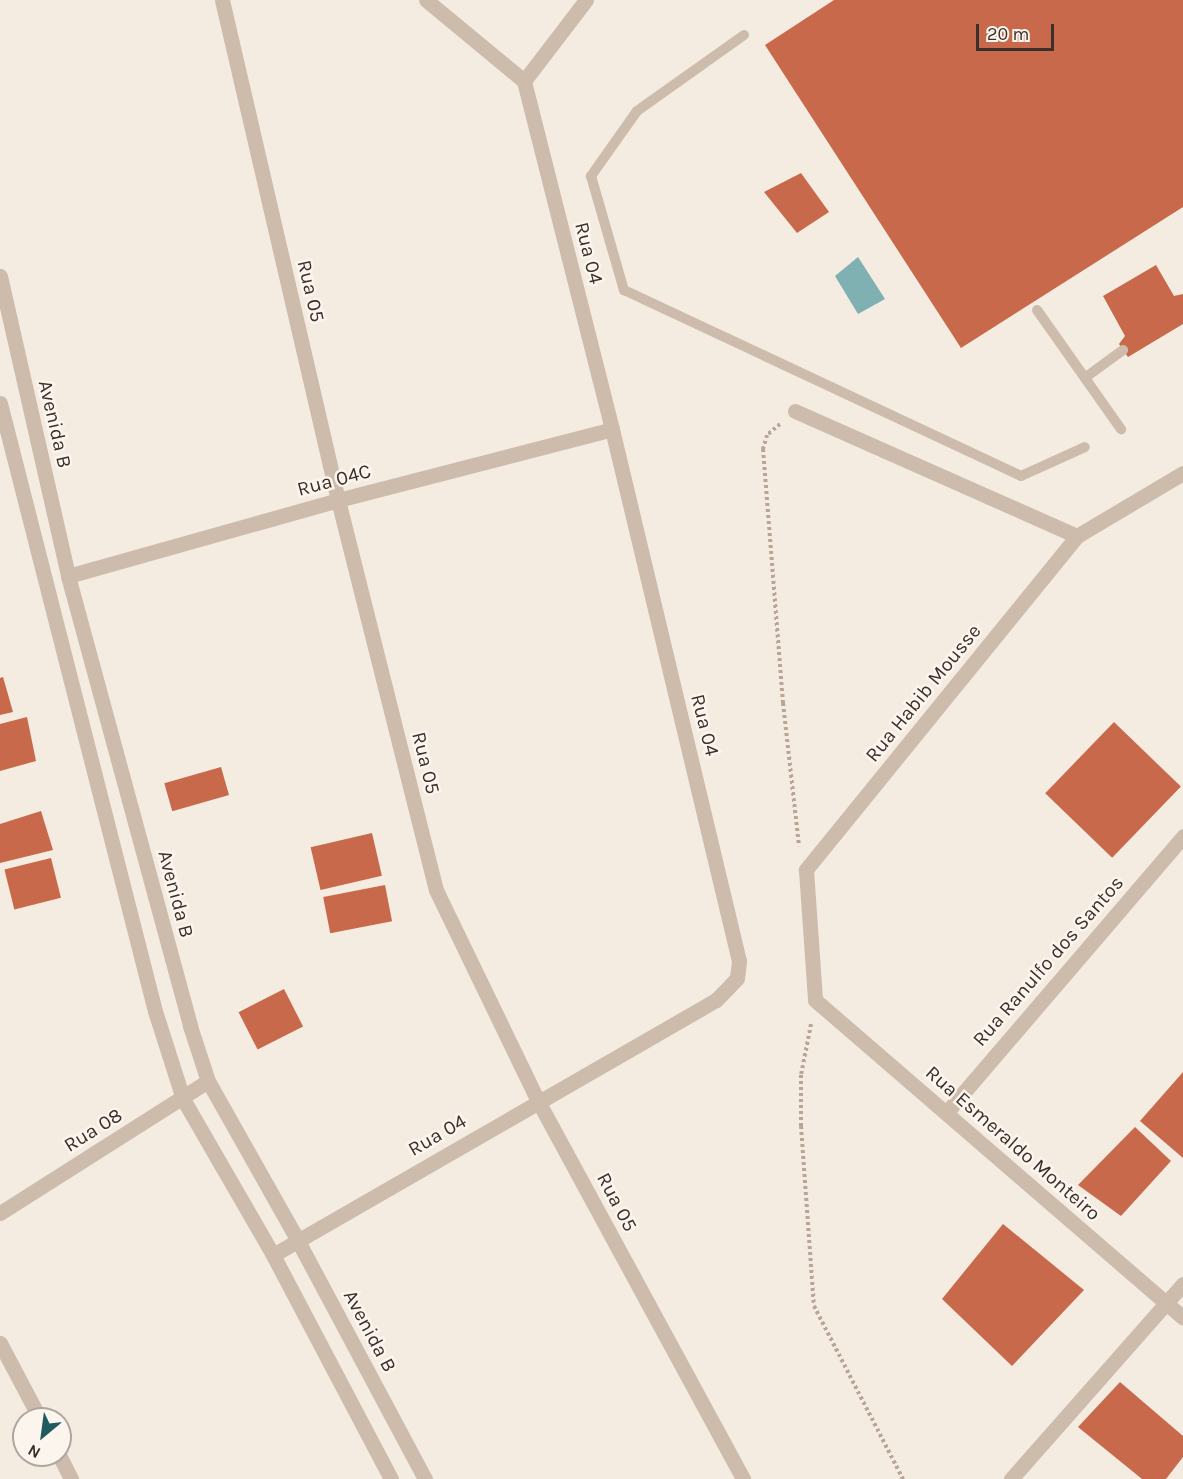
<!DOCTYPE html>
<html>
<head>
<meta charset="utf-8">
<style>
	body { margin:0 }
	#map { position:relative; width:1183px; height:1479px; overflow:hidden; background:#f4ebe1; font-family:Karla,sans-serif }
	div>[style] { position:absolute }
	[style*='--x'] { left:calc(var(--x)*1px); top:calc(var(--y)*1px); width:calc(var(--w)*1px); rotate:calc(var(--a)*1deg) }
	.water>* { inset:0; background:#7fb0b2 }
	.building>* { inset:0; background:#c8694b; transform-origin:0 0 }
	.path>* { height:4px; margin-top:-2px; transform-origin:0; background:repeating-linear-gradient(90deg,#b9a596 0 3px,transparent 0 6px) }
	.service>* { height:10px; margin:-5px; padding:0 5px; transform-origin:5px; border-radius:5px; background:#cdbbac }
	.minor>* { height:15px; margin:-7.5px; padding:0 7.5px; transform-origin:7.5px; border-radius:7.5px; background:#cdbbac }
	.tertiary>* { height:15px; margin:-7.5px; padding:0 7.5px; transform-origin:7.5px; border-radius:7.5px; background:#cdbbac }
	span { translate:-50% -50%; white-space:nowrap; text-align:center; line-height:1.15; -webkit-text-stroke:5px #fbf5ee; paint-order:stroke }
	.street-label { font-size:20px; color:#3b302b }
	.north { position:absolute; left:12px; top:1407px; width:60px; height:60px; box-sizing:border-box; background:#fbf5ee; border:2px solid #aea6a0; border-radius:50%; rotate:209deg; font-size:16px; font-weight:700; line-height:24px; text-align:center; color:#3b302b }
	.north::after { content:''; display:block; margin:auto; width:21px; height:27px; background:#1f5a5e; clip-path:polygon(50% 0,100% 100%,50% 72%,0 100%) }
	.scale { position:absolute; left:976px; top:24px; width:78px; height:27px; box-sizing:border-box; border:3px solid #3b302b; border-top:0; padding-left:8px; font-size:18px; line-height:21px; white-space:nowrap; color:#3b302b; -webkit-text-stroke:4px #fbf5ee; paint-order:stroke }
</style>
</head>
<body>
<div id="map">
	<div class="water">
		<i style="clip-path:polygon(858px 257px,885px 299px,858px 314px,835px 276px)"></i>
	</div>
	<div class="building">
		<i style="clip-path:polygon(834px 0,1183px 0,1183px 207px,961px 348px,765px 45px)"></i>
		<i style="clip-path:polygon(801px 173px,829px 212px,797px 233px,764px 192px)"></i>
		<i style="clip-path:polygon(1156px 265px,1174px 296px,1183px 294px,1183px 324px,1128px 357px,1119px 344px,1125px 336px,1103px 296px)"></i>
		<i style="clip-path:polygon(3px 677px,13px 712px,0 715px,0 678px)"></i>
		<i style="clip-path:polygon(27px 717px,36px 761px,0 771px,0 724px)"></i>
		<i style="left:1114px;top:722px;width:93px;height:99px;rotate:44deg"></i>
		<i style="left:221px;top:767px;width:29px;height:59px;rotate:74deg"></i>
		<i style="clip-path:polygon(41px 811px,53px 850px,0 863px,0 824px)"></i>
		<i style="left:372px;top:833px;width:44px;height:63px;rotate:77deg"></i>
		<i style="left:51px;top:858px;width:41px;height:48px;rotate:76deg"></i>
		<i style="left:385px;top:885px;width:37px;height:63px;rotate:79deg"></i>
		<i style="left:284px;top:989px;width:42px;height:51px;rotate:63deg"></i>
		<i style="clip-path:polygon(1183px 1072px,1183px 1158px,1140px 1121px)"></i>
		<i style="clip-path:polygon(1135px 1127px,1171px 1161px,1121px 1216px,1078px 1185px)"></i>
		<i style="clip-path:polygon(1003px 1224px,1084px 1290px,1012px 1366px,942px 1299px)"></i>
		<i style="clip-path:polygon(1120px 1382px,1183px 1436px,1183px 1457px,1166px 1479px,1142px 1479px,1078px 1427px)"></i>
	</div>
	<div class="path">
		<i style="--x:780;--y:424;--w:17;--a:140"></i>
		<i style="--x:767;--y:435;--w:15;--a:106"></i>
		<i style="--x:763;--y:449;--w:255;--a:85.5"></i>
		<i style="--x:783;--y:703;--w:144;--a:83.6"></i>
		<i style="--x:811;--y:1024;--w:52;--a:101.1"></i>
		<i style="--x:801;--y:1075;--w:51;--a:90"></i>
		<i style="--x:801;--y:1126;--w:180;--a:85.9"></i>
		<i style="--x:814;--y:1306;--w:195;--a:62.8"></i>
	</div>
	<div class="service">
		<i style="--x:744;--y:35;--w:131;--a:144.6"></i>
		<i style="--x:637;--y:111;--w:80;--a:125.3"></i>
		<i style="--x:591;--y:176;--w:119;--a:73.9"></i>
		<i style="--x:624;--y:290;--w:438;--a:25.1"></i>
		<i style="--x:1021;--y:476;--w:70;--a:-24.4"></i>
		<i style="--x:1037;--y:310;--w:146;--a:54.8"></i>
		<i style="--x:1086;--y:377;--w:46;--a:-36.1"></i>
	</div>
	<div class="minor">
		<i style="--x:222;--y:0;--w:513;--a:76.94"></i>
		<i style="--x:338;--y:500;--w:402;--a:75.9"></i>
		<i style="--x:436;--y:890;--w:234;--a:64.2"></i>
		<i style="--x:538;--y:1101;--w:430;--a:61.5"></i>
		<i style="--x:524;--y:81;--w:102;--a:-52.6"></i>
		<i style="--x:795;--y:411;--w:308;--a:23.9"></i>
		<i style="--x:1183;--y:473;--w:123;--a:149.3"></i>
		<i style="--x:1077;--y:536;--w:430;--a:129.1"></i>
		<i style="--x:806;--y:870;--w:130;--a:86"></i>
		<i style="--x:815;--y:1000;--w:486;--a:40.8"></i>
		<i style="--x:68;--y:576;--w:280;--a:-15.7"></i>
		<i style="--x:338;--y:500;--w:283;--a:-14.5"></i>
		<i style="--x:946;--y:1113;--w:365;--a:-49.4"></i>
		<i style="--x:0;--y:1213;--w:246;--a:-32.4"></i>
		<i style="--x:273;--y:1255;--w:511;--a:-29.93"></i>
		<i style="--x:716;--y:1000;--w:30;--a:-46"></i>
		<i style="--x:737;--y:978;--w:17;--a:-83"></i>
		<i style="--x:739;--y:961;--w:547;--a:-103.43"></i>
		<i style="--x:612;--y:429;--w:359;--a:-104.2"></i>
		<i style="--x:524;--y:81;--w:127;--a:-140.4"></i>
		<i style="--x:0;--y:1343;--w:86;--a:62.2"></i>
		<i style="--x:59;--y:1455;--w:27;--a:63"></i>
		<i style="--x:1011;--y:1479;--w:260;--a:-48.6"></i>
	</div>
	<div class="tertiary">
		<i style="--x:0;--y:276;--w:308;--a:77.2"></i>
		<i style="--x:68;--y:576;--w:466;--a:74.8"></i>
		<i style="--x:190;--y:1026;--w:58;--a:71.9"></i>
		<i style="--x:208;--y:1081;--w:184;--a:60.6"></i>
		<i style="--x:298;--y:1241;--w:270;--a:61.9"></i>
		<i style="--x:0;--y:403;--w:627;--a:75.7"></i>
		<i style="--x:155;--y:1011;--w:92;--a:72.3"></i>
		<i style="--x:183;--y:1099;--w:180;--a:60"></i>
		<i style="--x:273;--y:1255;--w:253;--a:62.2"></i>
	</div>
	<div class="street-label">
		<span style="left:589px;top:253px;rotate:76deg">Rua 04</span>
		<span style="left:311px;top:291px;rotate:77deg">Rua 05</span>
		<span style="left:55px;top:424px;rotate:77deg">Avenida B</span>
		<span style="left:334px;top:480px;rotate:-15deg">Rua 04C</span>
		<span style="left:923px;top:693px;rotate:-51deg">Rua Habib Mousse</span>
		<span style="left:705px;top:725px;rotate:76deg">Rua 04</span>
		<span style="left:426px;top:763px;rotate:76deg">Rua 05</span>
		<span style="left:176px;top:894px;rotate:75deg">Avenida B</span>
		<span style="left:1048px;top:961px;rotate:-49deg">Rua Ranulfo dos Santos</span>
		<span style="left:93px;top:1130px;rotate:-32deg">Rua 08</span>
		<span style="left:437px;top:1135px;rotate:-30deg">Rua 04</span>
		<span style="left:1013px;top:1143px;rotate:41deg">Rua Esmeraldo Monteiro</span>
		<span style="left:617px;top:1202px;rotate:62deg">Rua 05</span>
		<span style="left:370px;top:1331px;rotate:62deg">Avenida B</span>
	</div>
	<div class="north">N</div>
	<div class="scale">20 m</div>
</div>
</body>
</html>
